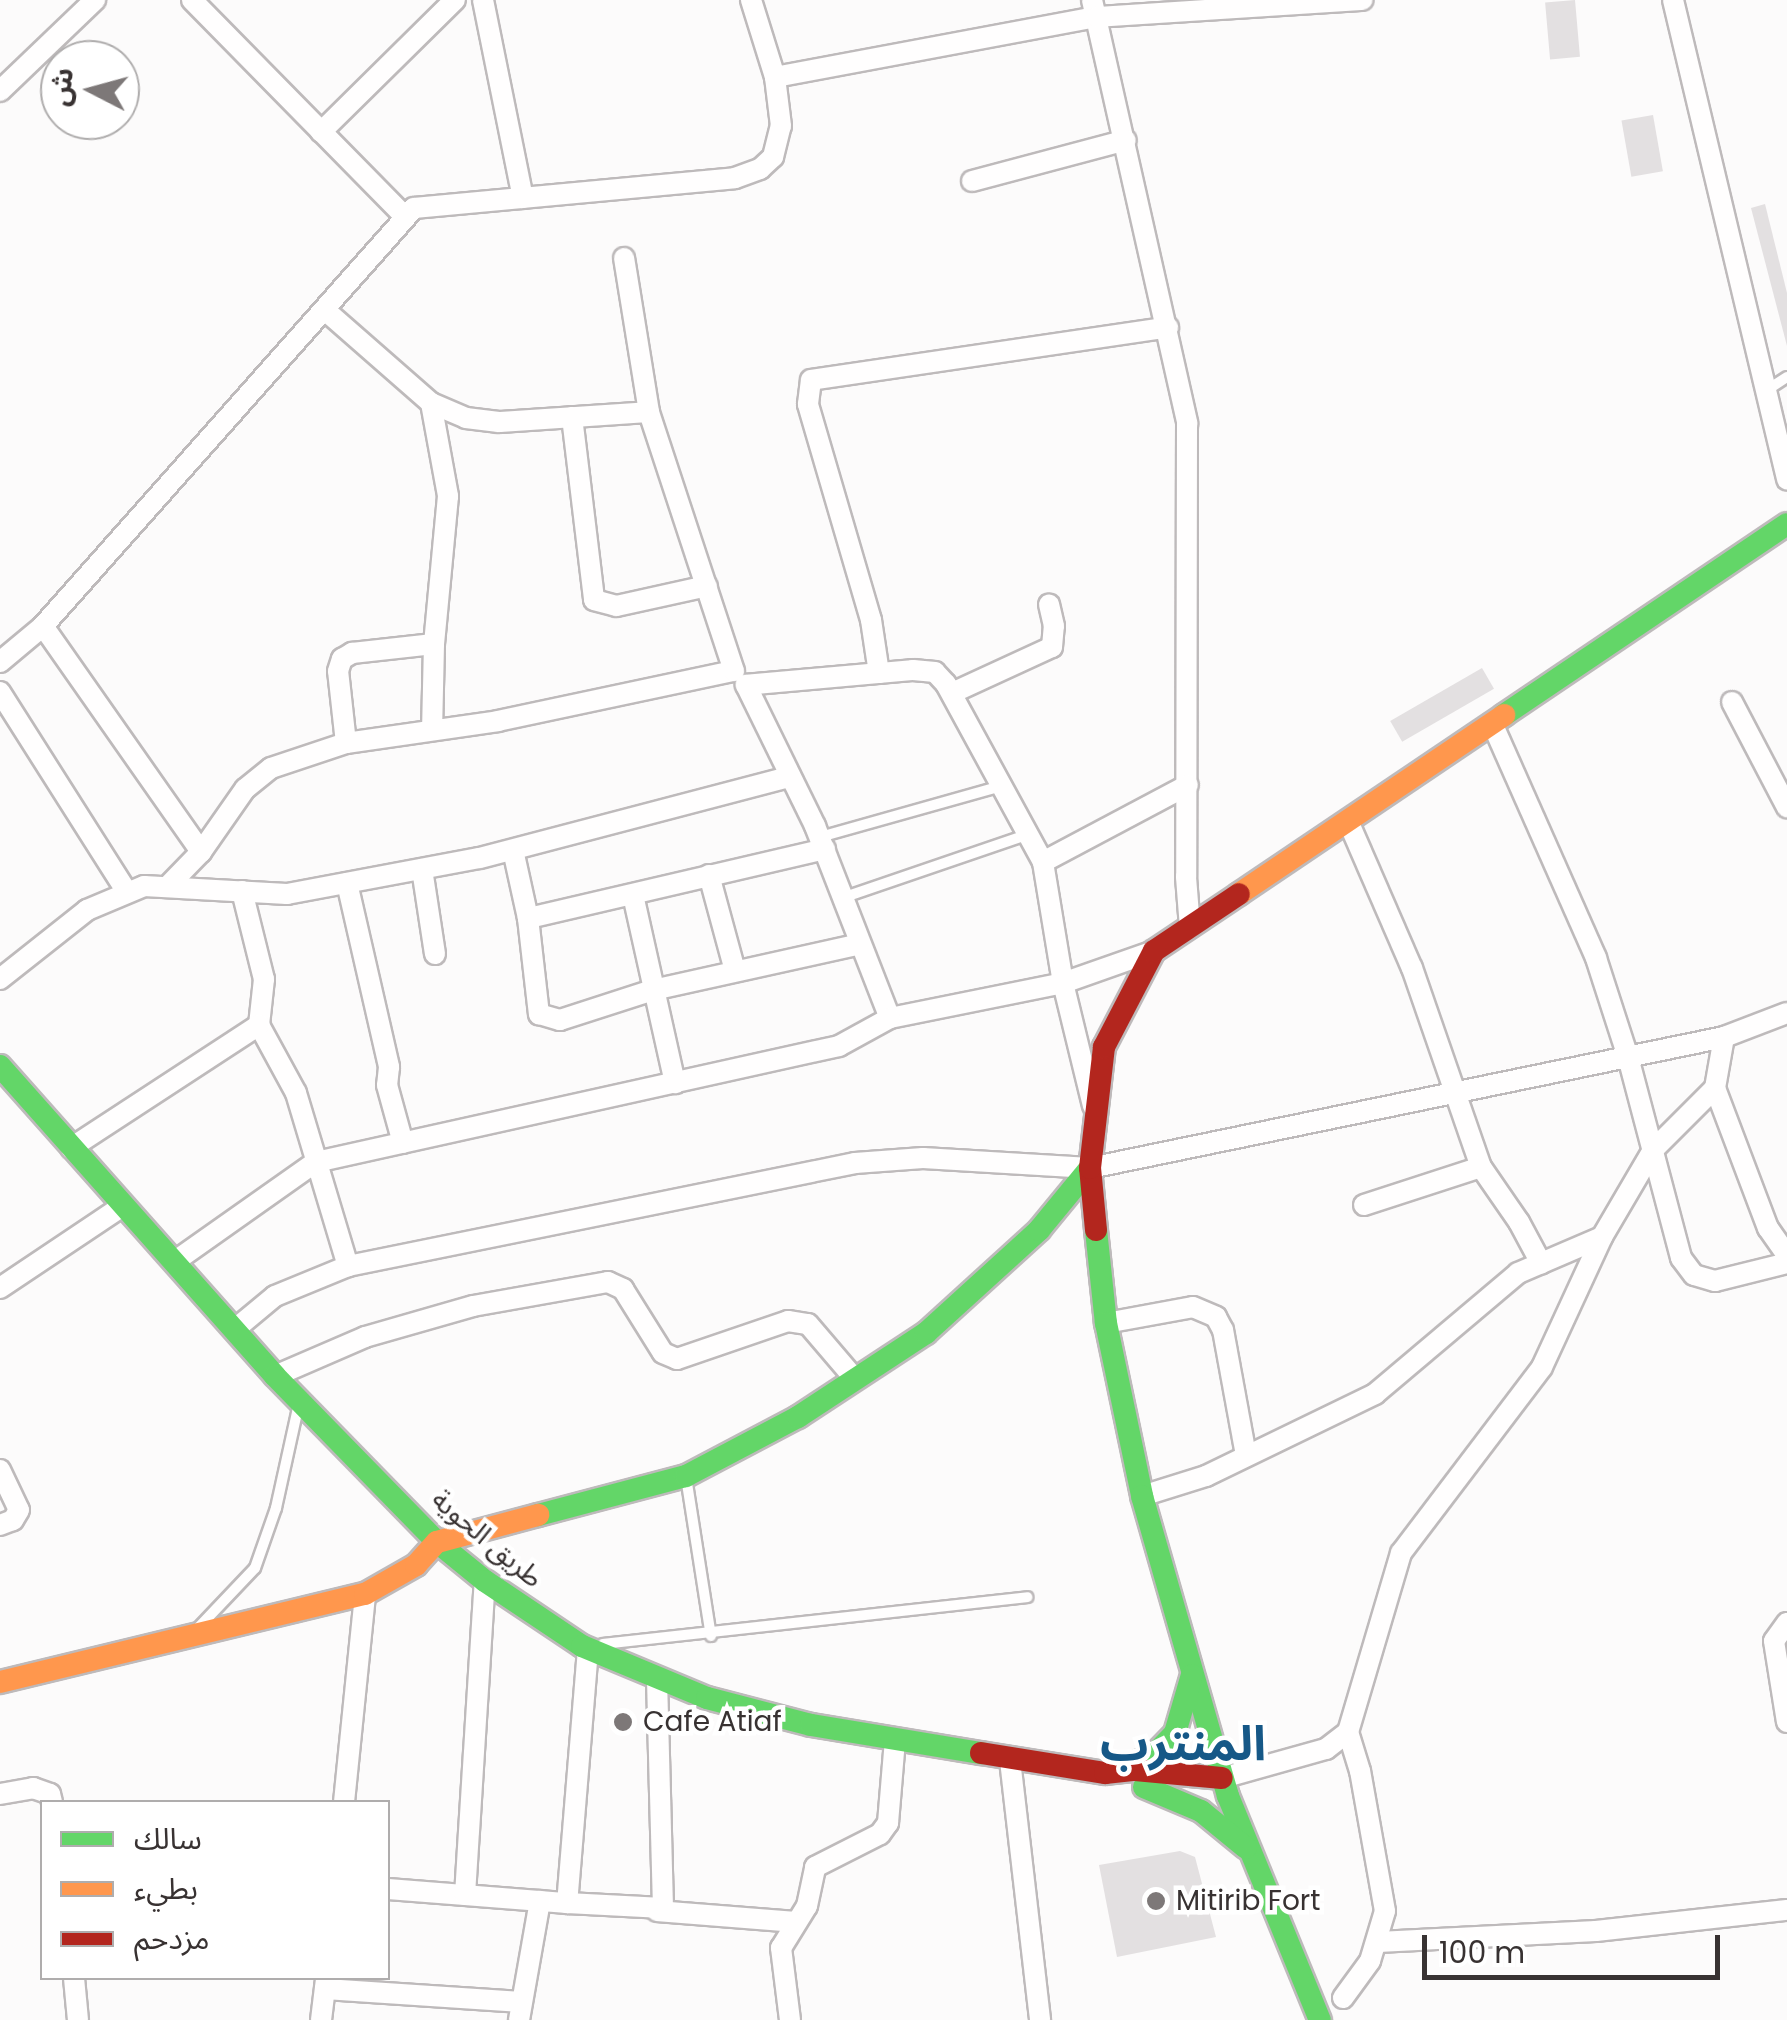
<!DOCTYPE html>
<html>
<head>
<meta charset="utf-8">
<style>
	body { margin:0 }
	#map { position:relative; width:1787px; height:2020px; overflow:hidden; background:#fcfbfb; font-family:Poppins,"Noto Sans Arabic",sans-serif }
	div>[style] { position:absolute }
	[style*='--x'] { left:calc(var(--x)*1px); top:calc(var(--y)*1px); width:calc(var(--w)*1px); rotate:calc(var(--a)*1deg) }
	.building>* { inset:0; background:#e3e0e1; transform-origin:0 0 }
	.roads { filter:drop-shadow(2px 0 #bebabb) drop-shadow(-2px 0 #bebabb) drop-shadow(0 2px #bebabb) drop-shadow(0 -2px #bebabb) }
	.lane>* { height:10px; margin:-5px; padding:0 5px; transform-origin:5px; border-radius:5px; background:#fffefe }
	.street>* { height:20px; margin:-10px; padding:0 10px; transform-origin:10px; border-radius:10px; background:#fffefe }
	.fast>* { height:22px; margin:-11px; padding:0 11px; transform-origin:11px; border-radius:11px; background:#63d668 }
	.slow>* { height:22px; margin:-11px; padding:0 11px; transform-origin:11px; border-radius:11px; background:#ff974d }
	.jam>* { height:22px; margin:-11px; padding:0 11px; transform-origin:11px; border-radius:11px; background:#b3261e }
	.dots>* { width:28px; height:28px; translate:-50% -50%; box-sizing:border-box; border:5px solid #fff; border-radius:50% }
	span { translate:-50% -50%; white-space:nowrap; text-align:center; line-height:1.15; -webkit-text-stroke:9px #fff; paint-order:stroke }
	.street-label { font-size:28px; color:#383232 }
	.poi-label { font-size:28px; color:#383232 }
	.left { translate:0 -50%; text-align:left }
	.town-label { font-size:48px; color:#165887; font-weight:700 }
	.legend { position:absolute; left:40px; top:1800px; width:350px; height:180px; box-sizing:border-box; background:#fff; border:2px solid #afadad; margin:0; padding:12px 18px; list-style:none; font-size:30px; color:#383232 }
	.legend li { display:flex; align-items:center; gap:20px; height:50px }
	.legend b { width:50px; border:2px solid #afadad }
	.north { position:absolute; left:40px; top:40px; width:100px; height:100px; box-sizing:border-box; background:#fff; border:2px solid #afadad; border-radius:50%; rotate:276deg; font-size:28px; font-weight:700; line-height:40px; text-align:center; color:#383232 }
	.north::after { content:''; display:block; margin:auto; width:35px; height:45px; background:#7d7878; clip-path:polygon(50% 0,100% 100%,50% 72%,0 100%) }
	.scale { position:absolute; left:1422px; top:1935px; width:298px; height:45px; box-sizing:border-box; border:5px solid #383232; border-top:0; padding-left:12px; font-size:30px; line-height:35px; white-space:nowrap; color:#383232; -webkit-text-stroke:8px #fff; paint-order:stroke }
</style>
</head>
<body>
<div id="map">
	<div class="building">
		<i style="left:1575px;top:0;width:57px;height:30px;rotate:85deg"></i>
		<i style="left:1653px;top:115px;width:57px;height:32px;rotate:80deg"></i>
		<i style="clip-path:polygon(1765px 204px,1787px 293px,1787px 346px,1751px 208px)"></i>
		<i style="left:1482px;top:668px;width:24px;height:106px;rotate:60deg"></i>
		<i style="clip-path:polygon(1180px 1851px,1195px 1857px,1216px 1937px,1117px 1957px,1099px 1865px)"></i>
	</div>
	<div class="roads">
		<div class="lane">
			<i style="--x:1767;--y:390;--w:24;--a:-33"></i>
			<i style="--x:820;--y:837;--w:188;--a:-15.7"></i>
			<i style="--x:842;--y:898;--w:194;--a:-18.9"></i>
			<i style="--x:686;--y:1477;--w:161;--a:81.1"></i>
			<i style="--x:199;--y:1627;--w:81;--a:-46.5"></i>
			<i style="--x:255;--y:1568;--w:64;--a:-70.7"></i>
			<i style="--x:276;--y:1508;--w:102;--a:-77.6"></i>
			<i style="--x:603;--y:1644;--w:427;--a:-6.3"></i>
		</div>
		<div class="street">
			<i style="--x:192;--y:0;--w:303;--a:45.5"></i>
			<i style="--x:483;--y:0;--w:202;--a:78.6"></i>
			<i style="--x:1092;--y:0;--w:434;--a:77.3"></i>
			<i style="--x:1187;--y:423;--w:454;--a:90.1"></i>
			<i style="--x:1186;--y:877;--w:51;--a:85.5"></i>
			<i style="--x:1673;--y:0;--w:493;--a:76.6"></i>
			<i style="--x:775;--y:77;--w:328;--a:-10.6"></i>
			<i style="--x:1097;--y:17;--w:266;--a:-3.7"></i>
			<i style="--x:0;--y:91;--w:132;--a:-43.8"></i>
			<i style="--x:321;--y:132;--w:188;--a:-44.6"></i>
			<i style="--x:972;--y:181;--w:159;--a:-14.9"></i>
			<i style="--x:326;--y:311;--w:140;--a:41.2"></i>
			<i style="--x:431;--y:403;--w:38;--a:23"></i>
			<i style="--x:466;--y:418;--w:33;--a:7"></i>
			<i style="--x:499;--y:422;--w:150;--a:-3.8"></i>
			<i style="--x:431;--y:403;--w:95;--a:79.6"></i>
			<i style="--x:448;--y:496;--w:149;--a:95.4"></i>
			<i style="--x:434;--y:644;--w:86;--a:91.3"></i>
			<i style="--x:572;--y:417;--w:184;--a:83.1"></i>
			<i style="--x:594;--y:600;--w:23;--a:15"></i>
			<i style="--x:616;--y:606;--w:93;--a:-12.4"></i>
			<i style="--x:43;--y:626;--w:276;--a:55"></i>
			<i style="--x:0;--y:662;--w:56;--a:-39.9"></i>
			<i style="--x:43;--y:626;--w:559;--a:-48.41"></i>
			<i style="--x:414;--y:208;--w:322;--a:-5.3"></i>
			<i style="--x:735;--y:178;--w:27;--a:-20"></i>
			<i style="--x:760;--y:169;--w:18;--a:-43"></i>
			<i style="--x:773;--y:157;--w:32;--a:-76"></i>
			<i style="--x:781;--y:126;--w:49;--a:-97"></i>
			<i style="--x:775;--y:77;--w:81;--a:-107.3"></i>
			<i style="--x:879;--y:673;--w:54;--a:-98.6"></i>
			<i style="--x:871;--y:620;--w:225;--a:-106.3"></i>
			<i style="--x:808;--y:404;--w:24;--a:-83"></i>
			<i style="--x:811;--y:380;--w:361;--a:-8.4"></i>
			<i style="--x:0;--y:692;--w:237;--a:57.6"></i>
			<i style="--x:952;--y:693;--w:110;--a:-24.7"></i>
			<i style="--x:1052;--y:647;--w:21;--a:-85"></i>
			<i style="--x:1054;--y:626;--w:22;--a:-103"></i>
			<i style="--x:1732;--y:702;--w:119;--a:62.4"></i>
			<i style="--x:1492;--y:723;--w:257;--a:66.1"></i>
			<i style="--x:1596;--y:958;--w:104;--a:72.1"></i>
			<i style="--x:1628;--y:1057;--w:208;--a:75.2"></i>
			<i style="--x:1681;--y:1258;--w:21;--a:53"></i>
			<i style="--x:1694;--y:1275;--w:22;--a:16"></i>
			<i style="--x:1715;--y:1281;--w:74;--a:-14"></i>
			<i style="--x:346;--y:743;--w:72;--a:-96.3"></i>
			<i style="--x:338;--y:671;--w:13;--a:-72"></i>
			<i style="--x:342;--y:659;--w:12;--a:-31"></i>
			<i style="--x:352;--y:653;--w:82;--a:-6.3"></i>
			<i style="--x:1348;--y:821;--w:160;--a:66.5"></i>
			<i style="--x:1412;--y:968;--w:211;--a:70.9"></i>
			<i style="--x:1481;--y:1167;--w:67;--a:55.4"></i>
			<i style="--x:1519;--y:1222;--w:47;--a:61.8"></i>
			<i style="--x:825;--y:849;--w:305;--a:166.9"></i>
			<i style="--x:528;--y:918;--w:97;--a:83.5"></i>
			<i style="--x:539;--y:1014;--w:22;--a:16"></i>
			<i style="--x:560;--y:1020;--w:98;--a:-17.9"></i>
			<i style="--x:653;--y:990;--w:212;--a:-12.5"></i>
			<i style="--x:513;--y:850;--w:70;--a:77.6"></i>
			<i style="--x:1043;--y:862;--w:164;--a:-28"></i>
			<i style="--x:422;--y:869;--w:86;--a:81.3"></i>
			<i style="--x:709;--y:875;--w:99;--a:74.8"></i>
			<i style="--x:347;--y:883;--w:189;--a:77.1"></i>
			<i style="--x:389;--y:1067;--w:18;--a:96"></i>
			<i style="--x:387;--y:1085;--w:60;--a:74.6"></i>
			<i style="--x:168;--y:886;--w:47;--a:-45.9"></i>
			<i style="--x:201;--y:852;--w:77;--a:-55.1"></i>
			<i style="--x:245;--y:789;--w:33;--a:-39"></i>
			<i style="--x:271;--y:768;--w:79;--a:-18.4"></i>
			<i style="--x:346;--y:743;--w:154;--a:-8.2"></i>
			<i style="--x:498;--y:721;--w:241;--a:-12"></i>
			<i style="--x:734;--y:671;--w:273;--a:-108.2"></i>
			<i style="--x:649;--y:412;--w:156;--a:-99.2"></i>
			<i style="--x:242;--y:891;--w:91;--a:76"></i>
			<i style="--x:264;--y:979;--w:46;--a:96.2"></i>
			<i style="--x:259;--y:1025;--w:77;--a:61.4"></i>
			<i style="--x:296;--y:1093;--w:181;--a:73.3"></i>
			<i style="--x:633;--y:895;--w:193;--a:77.4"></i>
			<i style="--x:0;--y:979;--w:111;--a:-38.4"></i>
			<i style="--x:87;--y:910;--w:62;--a:-22.8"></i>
			<i style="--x:144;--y:886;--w:143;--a:3.2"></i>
			<i style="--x:287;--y:894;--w:196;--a:-10.6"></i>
			<i style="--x:480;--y:858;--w:319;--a:-14.7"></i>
			<i style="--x:1715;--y:1088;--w:150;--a:69.3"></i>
			<i style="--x:1768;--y:1228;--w:33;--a:55"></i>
			<i style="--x:1093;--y:1106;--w:127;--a:-103.7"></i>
			<i style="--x:1063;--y:983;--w:123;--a:-99.4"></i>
			<i style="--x:1043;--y:862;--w:203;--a:-118.6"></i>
			<i style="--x:946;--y:684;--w:16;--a:-133"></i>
			<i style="--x:935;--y:672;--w:22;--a:-175"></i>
			<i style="--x:913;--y:670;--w:168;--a:174.9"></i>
			<i style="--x:746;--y:685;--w:157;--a:63.9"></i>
			<i style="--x:815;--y:826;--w:206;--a:68.7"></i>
			<i style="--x:890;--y:1018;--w:177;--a:-11.4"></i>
			<i style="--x:1063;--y:983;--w:96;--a:-19.4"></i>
			<i style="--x:71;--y:1148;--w:225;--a:-33.2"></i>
			<i style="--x:1364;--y:1205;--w:123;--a:-18"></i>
			<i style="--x:174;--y:1262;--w:174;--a:-35.2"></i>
			<i style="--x:316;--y:1162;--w:536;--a:-12.51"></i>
			<i style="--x:839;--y:1046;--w:58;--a:-28.8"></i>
			<i style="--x:0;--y:1288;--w:149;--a:-33.8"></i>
			<i style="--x:1106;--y:1323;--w:88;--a:-10.4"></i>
			<i style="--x:1193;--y:1307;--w:25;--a:23"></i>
			<i style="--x:1216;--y:1317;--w:15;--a:62"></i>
			<i style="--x:1223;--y:1330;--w:127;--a:79.6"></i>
			<i style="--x:234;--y:1330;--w:53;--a:-39.7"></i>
			<i style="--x:275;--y:1296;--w:79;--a:-22.3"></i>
			<i style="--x:348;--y:1266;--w:517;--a:-11.48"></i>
			<i style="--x:855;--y:1163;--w:68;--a:-4.2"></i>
			<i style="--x:923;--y:1158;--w:167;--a:3.4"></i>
			<i style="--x:1090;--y:1168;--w:647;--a:-11.67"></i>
			<i style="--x:1724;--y:1037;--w:67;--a:-20.9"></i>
			<i style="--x:275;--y:1376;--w:98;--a:-23.4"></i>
			<i style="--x:365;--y:1337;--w:112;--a:-16"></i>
			<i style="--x:473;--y:1306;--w:137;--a:-10.1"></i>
			<i style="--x:608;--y:1282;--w:17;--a:25"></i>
			<i style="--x:623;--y:1289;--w:75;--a:58"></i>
			<i style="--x:663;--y:1353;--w:15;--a:23"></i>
			<i style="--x:677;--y:1359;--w:117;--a:-18.9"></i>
			<i style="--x:788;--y:1321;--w:20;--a:9"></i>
			<i style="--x:808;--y:1324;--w:72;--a:49.5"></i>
			<i style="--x:0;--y:1470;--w:44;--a:64.6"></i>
			<i style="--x:19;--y:1510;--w:12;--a:121"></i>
			<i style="--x:13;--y:1520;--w:14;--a:159"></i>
			<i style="--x:1142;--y:1496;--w:67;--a:-17.4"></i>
			<i style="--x:1206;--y:1476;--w:188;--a:-25.9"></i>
			<i style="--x:1375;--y:1394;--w:187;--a:-40.2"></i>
			<i style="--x:1518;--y:1273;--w:91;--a:-23.2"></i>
			<i style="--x:1787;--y:1623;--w:22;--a:126"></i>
			<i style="--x:1774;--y:1641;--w:82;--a:80.9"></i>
			<i style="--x:588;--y:1649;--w:255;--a:94.7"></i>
			<i style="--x:567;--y:1903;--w:96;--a:3"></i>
			<i style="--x:663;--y:1908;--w:228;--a:-91.5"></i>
			<i style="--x:1010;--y:1760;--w:262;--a:83.4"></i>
			<i style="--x:1222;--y:1778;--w:108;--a:-15.6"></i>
			<i style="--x:1326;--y:1749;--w:28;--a:-38"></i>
			<i style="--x:1348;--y:1732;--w:187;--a:-73.5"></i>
			<i style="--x:1401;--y:1553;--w:233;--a:-52.8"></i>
			<i style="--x:1542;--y:1367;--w:143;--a:-65.2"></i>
			<i style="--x:1602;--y:1237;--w:101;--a:-59.6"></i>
			<i style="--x:1653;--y:1150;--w:88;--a:-45"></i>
			<i style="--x:1715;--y:1088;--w:52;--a:-80"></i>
			<i style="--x:0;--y:1794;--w:34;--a:-10"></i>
			<i style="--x:33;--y:1788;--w:18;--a:19"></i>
			<i style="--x:50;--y:1794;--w:8;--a:76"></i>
			<i style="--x:344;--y:1802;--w:209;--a:-84.2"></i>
			<i style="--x:388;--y:1889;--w:180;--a:4.5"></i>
			<i style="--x:465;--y:1895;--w:315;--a:-86.4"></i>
			<i style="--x:657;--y:1911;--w:139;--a:4.5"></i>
			<i style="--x:1378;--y:1942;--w:218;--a:-2.9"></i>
			<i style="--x:1596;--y:1931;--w:192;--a:-6.3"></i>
			<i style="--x:74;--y:1978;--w:42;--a:84.6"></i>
			<i style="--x:325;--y:1989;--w:197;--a:3.8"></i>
			<i style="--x:1343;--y:1998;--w:46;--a:-53.9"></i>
			<i style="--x:1370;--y:1961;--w:52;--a:-73.3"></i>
			<i style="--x:1385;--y:1911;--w:142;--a:-100.1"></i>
			<i style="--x:1360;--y:1771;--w:41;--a:-107.1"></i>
			<i style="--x:321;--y:2020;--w:41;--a:-83"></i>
			<i style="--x:519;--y:2020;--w:121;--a:-80"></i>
			<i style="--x:790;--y:2020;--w:73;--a:-97.1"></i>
			<i style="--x:781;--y:1948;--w:49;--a:-58.2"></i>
			<i style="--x:807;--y:1906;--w:40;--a:-78"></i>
			<i style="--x:815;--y:1867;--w:73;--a:-26.9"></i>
			<i style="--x:880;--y:1834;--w:14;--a:-54"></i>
			<i style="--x:888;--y:1823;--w:84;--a:-85.2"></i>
		</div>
		<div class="fast">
			<i style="--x:1504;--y:715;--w:341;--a:-34"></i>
			<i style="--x:0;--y:1066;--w:414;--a:48.4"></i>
			<i style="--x:275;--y:1376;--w:232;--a:45.7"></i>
			<i style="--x:437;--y:1542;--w:62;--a:39.1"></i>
			<i style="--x:485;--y:1581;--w:117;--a:33.8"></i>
			<i style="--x:582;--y:1646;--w:135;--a:22.6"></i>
			<i style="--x:707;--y:1698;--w:107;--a:14.6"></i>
			<i style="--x:811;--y:1725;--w:172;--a:9.4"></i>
			<i style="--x:1096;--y:1230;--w:94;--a:83.9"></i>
			<i style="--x:1106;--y:1323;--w:177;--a:78.2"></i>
			<i style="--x:1142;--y:1496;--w:312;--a:74"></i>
			<i style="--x:1228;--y:1796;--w:242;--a:67.7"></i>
			<i style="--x:538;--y:1515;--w:153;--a:-14.8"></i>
			<i style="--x:686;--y:1476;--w:127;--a:-27.8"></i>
			<i style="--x:798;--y:1417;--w:153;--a:-33.3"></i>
			<i style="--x:926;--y:1333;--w:153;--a:-42.3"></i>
			<i style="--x:1039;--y:1230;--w:80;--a:-50.6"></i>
			<i style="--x:1126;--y:1768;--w:32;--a:-26"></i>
			<i style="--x:1155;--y:1754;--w:29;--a:-46"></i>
			<i style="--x:1175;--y:1733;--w:60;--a:-73.7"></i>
			<i style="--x:1144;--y:1787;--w:62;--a:22.8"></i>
			<i style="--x:1201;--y:1811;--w:58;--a:39.4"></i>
		</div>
		<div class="slow">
			<i style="--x:1239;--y:894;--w:320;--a:-34"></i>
			<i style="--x:0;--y:1682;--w:375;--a:-13.6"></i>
			<i style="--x:365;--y:1594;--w:59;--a:-29.6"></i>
			<i style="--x:416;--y:1565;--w:31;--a:-48"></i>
			<i style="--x:437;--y:1542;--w:105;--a:-15"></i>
		</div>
		<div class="jam">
			<i style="--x:1096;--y:1230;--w:62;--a:-95.5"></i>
			<i style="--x:1090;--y:1168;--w:122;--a:-83.4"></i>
			<i style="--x:1104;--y:1047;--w:108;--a:-62.5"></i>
			<i style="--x:1154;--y:951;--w:102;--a:-33.8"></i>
			<i style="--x:981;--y:1753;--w:126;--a:9.2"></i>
			<i style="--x:1105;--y:1773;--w:30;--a:-6"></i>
			<i style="--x:1135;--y:1770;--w:87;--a:5.3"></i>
		</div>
	</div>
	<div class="dots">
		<i style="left:623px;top:1722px;background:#7d7878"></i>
		<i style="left:1156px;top:1901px;background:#7d7878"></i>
	</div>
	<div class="street-label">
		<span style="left:487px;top:1539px;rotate:40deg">طريق الحوية</span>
	</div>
	<div class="poi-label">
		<span class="left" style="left:643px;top:1722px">Cafe Atiaf</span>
		<span class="left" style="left:1176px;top:1901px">Mitirib Fort</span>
	</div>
	<div class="town-label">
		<span style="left:1183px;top:1744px">المنترب</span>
	</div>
	<ul class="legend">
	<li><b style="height:12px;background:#63d668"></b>سالك</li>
	<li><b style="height:12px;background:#ff974d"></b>بطيء</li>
	<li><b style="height:12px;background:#b3261e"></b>مزدحم</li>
	</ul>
	<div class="north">ش</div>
	<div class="scale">100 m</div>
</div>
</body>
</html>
